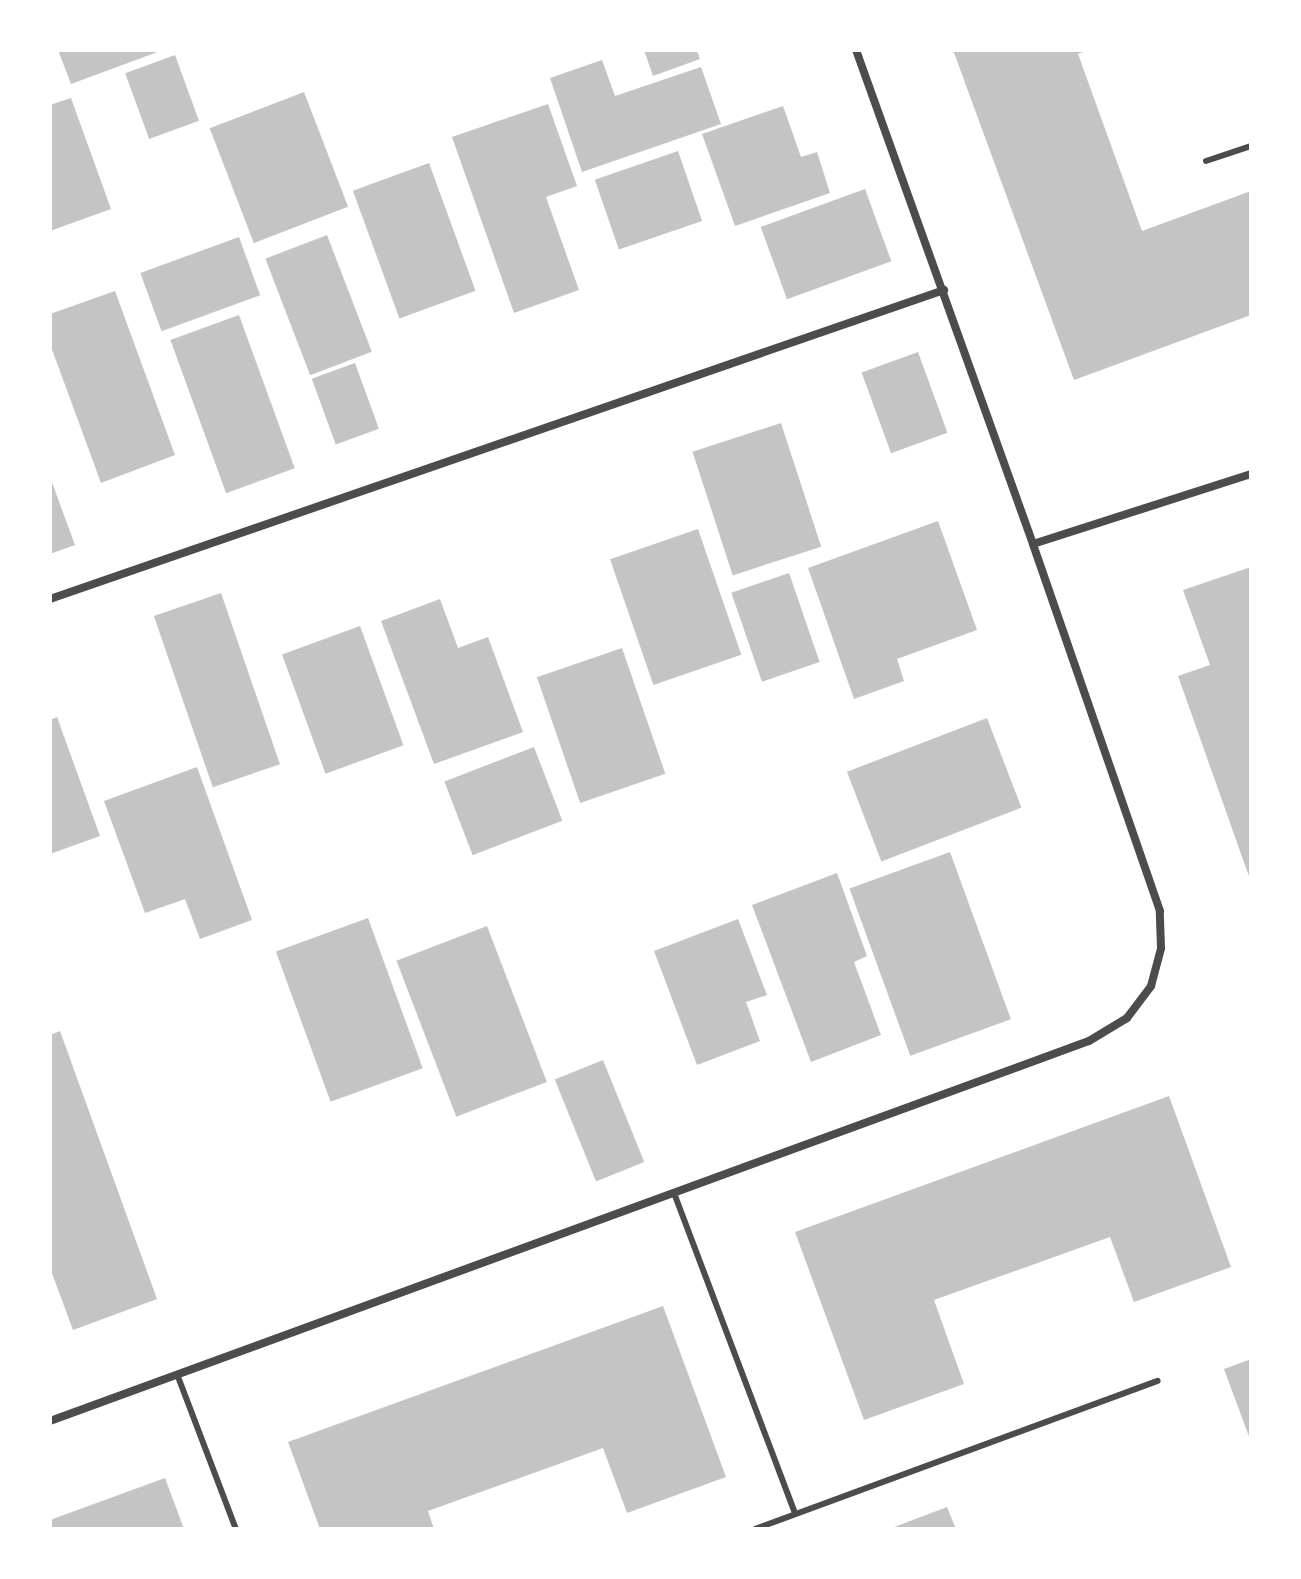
<!DOCTYPE html>
<html>
<head>
<meta charset="utf-8">
<style>
	body { margin:0 }
	#map { position:relative; width:1301px; height:1579px; overflow:hidden; background:#fff; font-family:"Open Sans",sans-serif }
	div>[style] { position:absolute }
	[style*='--x'] { left:calc(var(--x)*1px); top:calc(var(--y)*1px); width:calc(var(--w)*1px); rotate:calc(var(--a)*1deg) }
	.building>* { inset:0; background:#c4c4c4; transform-origin:0 0 }
	.service>* { height:6px; margin:-3px; padding:0 3px; transform-origin:3px; border-radius:3px; background:#4c4c4c }
	.minor>* { height:8px; margin:-4px; padding:0 4px; transform-origin:4px; border-radius:4px; background:#4c4c4c }
	span { translate:-50% -50%; white-space:nowrap; text-align:center; line-height:1.15; -webkit-text-stroke:7px #fff; paint-order:stroke }
	.frame { position:absolute; inset:0; border:52px solid #fff; pointer-events:none }
</style>
</head>
<body>
<div id="map">
	<div class="building">
		<i style="clip-path:polygon(58px 50px,163px 50px,71px 84px)"></i>
		<i style="clip-path:polygon(644px 50px,697px 50px,700px 59px,653px 76px)"></i>
		<i style="clip-path:polygon(953px 50px,1088px 50px,1078px 54px,1142px 231px,1251px 191px,1251px 315px,1074px 380px)"></i>
		<i style="left:175px;top:55px;width:70px;height:53px;rotate:70deg"></i>
		<i style="clip-path:polygon(602px 60px,615px 96px,701px 67px,721px 124px,582px 172px,550px 78px)"></i>
		<i style="left:304px;top:92px;width:123px;height:101px;rotate:69deg"></i>
		<i style="clip-path:polygon(71px 98px,111px 209px,50px 231px,50px 105px)"></i>
		<i style="clip-path:polygon(548px 104px,577px 186px,546px 197px,579px 290px,514px 313px,452px 137px)"></i>
		<i style="clip-path:polygon(783px 106px,801px 157px,817px 152px,830px 193px,735px 226px,702px 134px)"></i>
		<i style="left:678px;top:151px;width:74px;height:88px;rotate:71deg"></i>
		<i style="left:429px;top:163px;width:136px;height:81px;rotate:70deg"></i>
		<i style="left:865px;top:189px;width:77px;height:111px;rotate:70deg"></i>
		<i style="left:327px;top:235px;width:125px;height:66px;rotate:69deg"></i>
		<i style="left:239px;top:237px;width:62px;height:105px;rotate:70deg"></i>
		<i style="clip-path:polygon(115px 291px,175px 455px,101px 483px,50px 344px,50px 314px)"></i>
		<i style="left:239px;top:315px;width:163px;height:73px;rotate:70deg"></i>
		<i style="left:918px;top:352px;width:86px;height:60px;rotate:70deg"></i>
		<i style="left:355px;top:363px;width:70px;height:46px;rotate:70deg"></i>
		<i style="left:781px;top:423px;width:130px;height:93px;rotate:72deg"></i>
		<i style="clip-path:polygon(50px 477px,75px 545px,50px 554px)"></i>
		<i style="clip-path:polygon(938px 521px,977px 630px,897px 659px,904px 681px,854px 699px,808px 568px)"></i>
		<i style="left:698px;top:529px;width:133px;height:93px;rotate:71deg"></i>
		<i style="clip-path:polygon(1251px 567px,1251px 882px,1178px 676px,1210px 665px,1183px 590px)"></i>
		<i style="left:789px;top:573px;width:94px;height:61px;rotate:71deg"></i>
		<i style="left:221px;top:593px;width:181px;height:71px;rotate:71deg"></i>
		<i style="clip-path:polygon(440px 599px,458px 648px,488px 637px,523px 732px,434px 764px,381px 621px)"></i>
		<i style="left:360px;top:626px;width:127px;height:83px;rotate:70deg"></i>
		<i style="left:622px;top:648px;width:133px;height:90px;rotate:71deg"></i>
		<i style="clip-path:polygon(57px 717px,100px 836px,50px 854px,50px 720px)"></i>
		<i style="left:987px;top:718px;width:96px;height:150px;rotate:69deg"></i>
		<i style="left:534px;top:747px;width:79px;height:96px;rotate:69deg"></i>
		<i style="clip-path:polygon(197px 767px,252px 920px,200px 939px,185px 899px,145px 913px,104px 801px)"></i>
		<i style="left:950px;top:852px;width:178px;height:107px;rotate:70deg"></i>
		<i style="clip-path:polygon(837px 873px,867px 956px,854px 962px,881px 1035px,811px 1062px,752px 905px)"></i>
		<i style="left:368px;top:918px;width:160px;height:98px;rotate:70deg"></i>
		<i style="clip-path:polygon(738px 919px,767px 995px,746px 1002px,760px 1041px,697px 1065px,654px 951px)"></i>
		<i style="left:487px;top:926px;width:167px;height:97px;rotate:69deg"></i>
		<i style="clip-path:polygon(60px 1031px,157px 1299px,73px 1330px,50px 1268px,50px 1035px)"></i>
		<i style="left:603px;top:1060px;width:110px;height:52px;rotate:68deg"></i>
		<i style="clip-path:polygon(1169px 1096px,1231px 1267px,1134px 1302px,1110px 1237px,934px 1300px,964px 1384px,864px 1420px,795px 1232px)"></i>
		<i style="clip-path:polygon(663px 1306px,726px 1477px,627px 1513px,603px 1448px,428px 1511px,434px 1529px,320px 1529px,288px 1442px)"></i>
		<i style="clip-path:polygon(1251px 1359px,1251px 1442px,1224px 1369px)"></i>
		<i style="clip-path:polygon(165px 1478px,184px 1529px,50px 1529px,50px 1520px)"></i>
		<i style="clip-path:polygon(947px 1507px,956px 1529px,889px 1529px)"></i>
	</div>
	<div class="service">
		<i style="--x:1206;--y:161;--w:47;--a:-18.4"></i>
		<i style="--x:674;--y:1193;--w:343;--a:69.3"></i>
		<i style="--x:177;--y:1374;--w:166;--a:69.2"></i>
		<i style="--x:755;--y:1529;--w:429;--a:-20.2"></i>
	</div>
	<div class="minor">
		<i style="--x:1033;--y:544;--w:229;--a:-17.8"></i>
		<i style="--x:50;--y:599;--w:946;--a:-19.07"></i>
		<i style="--x:50;--y:1421;--w:1106;--a:-20.09"></i>
		<i style="--x:1089;--y:1041;--w:44;--a:-31.2"></i>
		<i style="--x:1127;--y:1018;--w:40;--a:-53"></i>
		<i style="--x:1151;--y:986;--w:39;--a:-75"></i>
		<i style="--x:1161;--y:948;--w:37;--a:-92"></i>
		<i style="--x:1160;--y:911;--w:388;--a:-109.1"></i>
		<i style="--x:1033;--y:544;--w:525;--a:-109.71"></i>
	</div>
	<div class="frame"></div>
</div>
</body>
</html>
